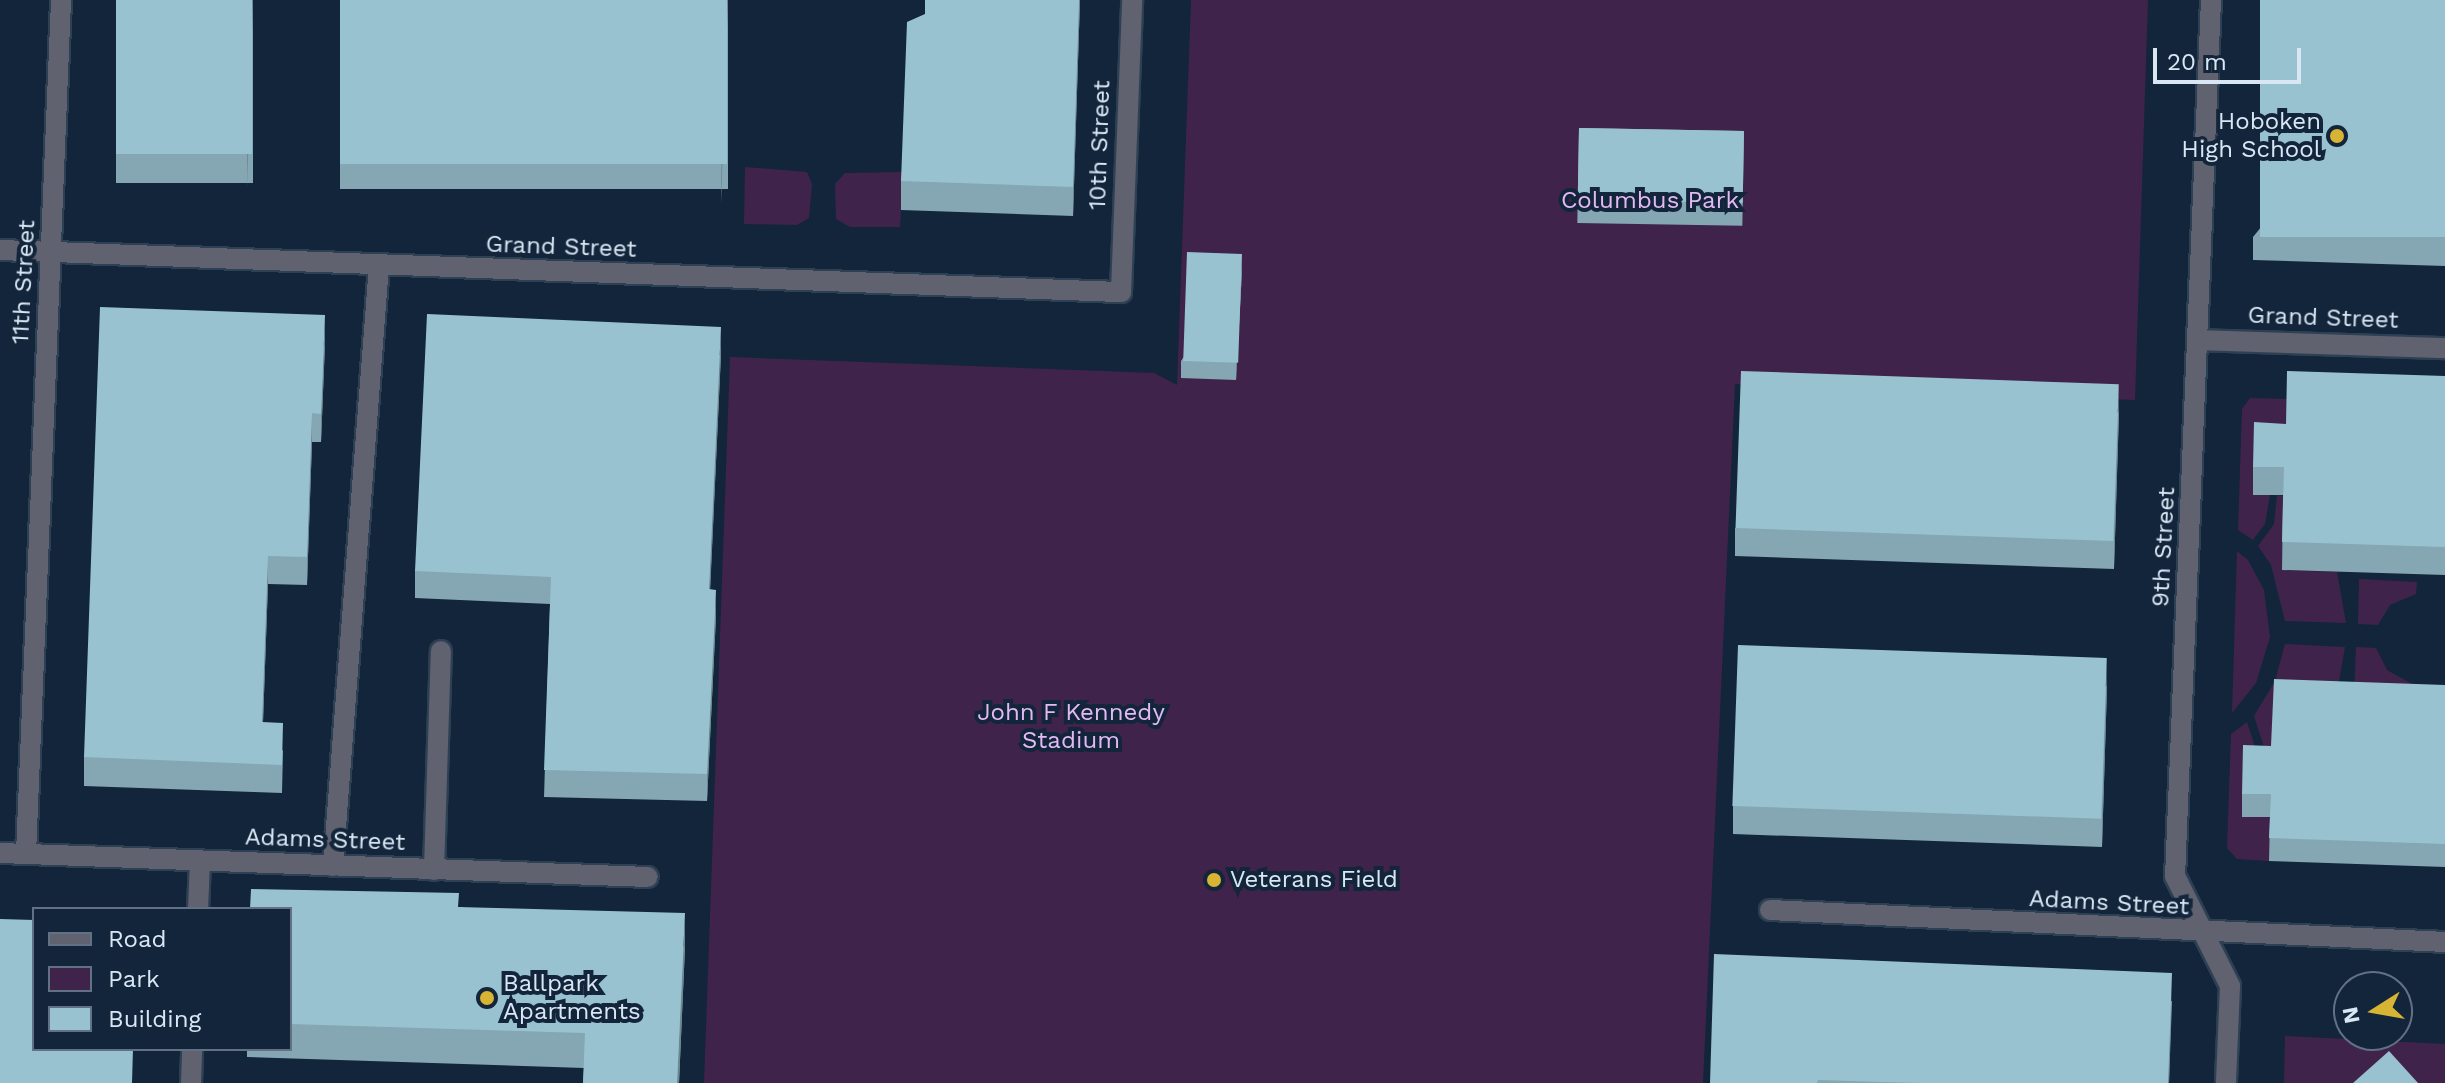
<!DOCTYPE html>
<html>
<head>
<meta charset="utf-8">
<style>
	body { margin:0 }
	#map { position:relative; width:2445px; height:1083px; overflow:hidden; background:#12253a; font-family:"Work Sans",sans-serif }
	div>[style] { position:absolute }
	[style*='--x'] { left:calc(var(--x)*1px); top:calc(var(--y)*1px); width:calc(var(--w)*1px); rotate:calc(var(--a)*1deg) }
	.green>* { inset:0; background:#40234b }
	.roads { filter:drop-shadow(2px 0 #2e4054) drop-shadow(-2px 0 #2e4054) drop-shadow(0 2px #2e4054) drop-shadow(0 -2px #2e4054) }
	.minor>* { height:20px; margin:-10px; padding:0 10px; transform-origin:10px; border-radius:10px; background:#61626f }
	.wall>* { inset:0; background:#84a7b3; transform-origin:0 0 }
	.shaded-wall>* { inset:0; background:#6b8892 }
	.building>* { inset:0; background:#99c2d0; transform-origin:0 0 }
	.dots>* { width:22px; height:22px; translate:-50% -50%; box-sizing:border-box; border:4px solid #12253a; border-radius:50% }
	span { translate:-50% -50%; white-space:nowrap; text-align:center; line-height:1.15; -webkit-text-stroke:8px #12253a; paint-order:stroke }
	.poi-label { font-size:24px; color:#d9e6f4 }
	.right { translate:-100% -50%; text-align:right }
	.left { translate:0 -50%; text-align:left }
	.street-label { font-size:24px; color:#d9e6f4 }
	.park-label { font-size:24px; color:#e2b9f3 }
	.legend { position:absolute; left:32px; top:907px; width:260px; height:144px; box-sizing:border-box; background:#12253a; border:2px solid #627284; margin:0; padding:10px 14px; list-style:none; font-size:24px; color:#d9e6f4 }
	.legend li { display:flex; align-items:center; gap:16px; height:40px }
	.legend b { width:40px; border:2px solid #627284 }
	.north { position:absolute; left:2333px; top:971px; width:80px; height:80px; box-sizing:border-box; background:#12253a; border:2px solid #627284; border-radius:50%; rotate:259deg; font-size:22px; font-weight:700; line-height:32px; text-align:center; color:#d9e6f4 }
	.north::after { content:''; display:block; margin:auto; width:28px; height:36px; background:#d8b434; clip-path:polygon(50% 0,100% 100%,50% 72%,0 100%) }
	.scale { position:absolute; left:2153px; top:48px; width:148px; height:36px; box-sizing:border-box; border:4px solid #d9e6f4; border-top:0; padding-left:10px; font-size:24px; line-height:28px; white-space:nowrap; color:#d9e6f4; -webkit-text-stroke:6px #12253a; paint-order:stroke }
</style>
</head>
<body>
<div id="map">
	<div class="green">
		<i style="clip-path:polygon(1191px 0,2148px 0,2135px 400px,1735px 384px,1703px 1083px,704px 1083px,730px 357px,1154px 373px,1177px 385px)"></i>
		<i style="clip-path:polygon(745px 167px,807px 172px,812px 184px,809px 218px,797px 225px,744px 224px)"></i>
		<i style="clip-path:polygon(903px 172px,900px 227px,850px 227px,836px 219px,835px 184px,845px 173px)"></i>
		<i style="clip-path:polygon(2250px 398px,2287px 399px,2286px 452px,2253px 495px,2270px 495px,2265px 524px,2253px 540px,2238px 530px,2242px 409px)"></i>
		<i style="clip-path:polygon(2277px 495px,2284px 496px,2282px 570px,2337px 572px,2346px 623px,2285px 621px,2271px 565px,2258px 546px,2274px 524px)"></i>
		<i style="clip-path:polygon(2237px 551px,2248px 560px,2264px 590px,2270px 637px,2256px 683px,2232px 713px)"></i>
		<i style="clip-path:polygon(2359px 579px,2417px 582px,2416px 594px,2390px 605px,2378px 625px,2358px 624px)"></i>
		<i style="clip-path:polygon(2285px 644px,2345px 647px,2339px 681px,2271px 769px,2254px 716px,2275px 681px)"></i>
		<i style="clip-path:polygon(2356px 647px,2376px 648px,2387px 670px,2412px 684px,2354px 694px)"></i>
		<i style="clip-path:polygon(2247px 722px,2256px 750px,2242px 816px,2271px 817px,2269px 861px,2237px 859px,2227px 848px,2231px 734px)"></i>
		<i style="clip-path:polygon(2285px 1036px,2445px 1044px,2445px 1083px,2284px 1083px)"></i>
	</div>
	<div class="roads">
		<div class="minor">
			<i style="--x:2211;--y:0;--w:877;--a:92.35"></i>
			<i style="--x:2175;--y:876;--w:123;--a:63.4"></i>
			<i style="--x:2230;--y:986;--w:97;--a:92.4"></i>
			<i style="--x:0;--y:250;--w:1122;--a:2.15"></i>
			<i style="--x:1121;--y:292;--w:292;--a:-87.8"></i>
			<i style="--x:2199;--y:340;--w:246;--a:1.9"></i>
			<i style="--x:0;--y:853;--w:648;--a:2.12"></i>
			<i style="--x:26;--y:854;--w:855;--a:-87.65"></i>
			<i style="--x:333;--y:866;--w:602;--a:-85.62"></i>
			<i style="--x:434;--y:870;--w:219;--a:-88.2"></i>
			<i style="--x:198;--y:909;--w:47;--a:-87.6"></i>
			<i style="--x:1770;--y:910;--w:676;--a:2.71"></i>
			<i style="--x:191;--y:1083;--w:34;--a:-88"></i>
		</div>
	</div>
	<div class="wall">
		<i style="left:116px;top:0;width:137px;height:183px"></i>
		<i style="left:340px;top:0;width:388px;height:189px"></i>
		<i style="clip-path:polygon(1080px 0,1073px 216px,901px 210px,901px 181px,925px 14px)"></i>
		<i style="clip-path:polygon(2445px 0,2445px 266px,2253px 260px,2253px 237px)"></i>
		<i style="left:1579px;top:128px;width:165px;height:95px;rotate:1deg"></i>
		<i style="clip-path:polygon(1242px 271px,1236px 380px,1181px 378px,1181px 361px)"></i>
		<i style="clip-path:polygon(325px 343px,321px 442px,312px 442px,307px 585px,268px 584px,263px 722px,283px 751px,282px 793px,84px 786px,84px 757px)"></i>
		<i style="clip-path:polygon(721px 354px,710px 589px,716px 616px,707px 801px,544px 797px,550px 604px,415px 598px,415px 571px)"></i>
		<i style="clip-path:polygon(2445px 376px,2445px 575px,2282px 570px,2283px 495px,2253px 495px,2253px 467px,2286px 424px)"></i>
		<i style="clip-path:polygon(2119px 412px,2114px 569px,1735px 556px,1735px 528px)"></i>
		<i style="clip-path:polygon(2445px 685px,2445px 867px,2269px 861px,2270px 817px,2242px 817px,2242px 794px,2271px 746px)"></i>
		<i style="clip-path:polygon(2107px 686px,2102px 847px,1733px 834px,1733px 806px)"></i>
		<i style="clip-path:polygon(459px 907px,685px 947px,679px 1083px,583px 1083px,584px 1068px,247px 1057px,247px 1049px,290px 1049px,290px 909px)"></i>
		<i style="clip-path:polygon(2172px 1001px,2169px 1083px,1710px 1083px)"></i>
	</div>
	<div class="shaded-wall">
		<i style="clip-path:polygon(252px 0,253px 0,247px 187px,247px 159px)"></i>
		<i style="clip-path:polygon(727px 0,728px 0,721px 204px,721px 179px)"></i>
		<i style="clip-path:polygon(1079px 0,1080px 0,1073px 216px,1073px 187px)"></i>
		<i style="clip-path:polygon(1242px 254px,1242px 271px,1236px 380px,1236px 364px)"></i>
		<i style="clip-path:polygon(325px 315px,325px 343px,321px 442px,321px 414px)"></i>
		<i style="clip-path:polygon(721px 327px,721px 354px,709px 616px,709px 589px)"></i>
		<i style="clip-path:polygon(2119px 384px,2119px 412px,2114px 569px,2114px 541px)"></i>
		<i style="clip-path:polygon(312px 413px,312px 442px,307px 585px,307px 557px)"></i>
		<i style="clip-path:polygon(268px 556px,268px 584px,262px 750px,262px 722px)"></i>
		<i style="clip-path:polygon(716px 590px,716px 616px,707px 801px,707px 774px)"></i>
		<i style="clip-path:polygon(2107px 658px,2107px 686px,2102px 847px,2102px 819px)"></i>
		<i style="clip-path:polygon(685px 913px,685px 947px,679px 1083px,677px 1083px)"></i>
		<i style="clip-path:polygon(2172px 973px,2169px 1083px,2168px 1083px)"></i>
	</div>
	<div class="building">
		<i style="left:116px;top:0;width:136px;height:154px"></i>
		<i style="left:340px;top:0;width:387px;height:164px"></i>
		<i style="clip-path:polygon(925px 0,1079px 0,1073px 187px,901px 181px,907px 22px,925px 14px)"></i>
		<i style="left:2260px;top:0;width:185px;height:237px"></i>
		<i style="left:1579px;top:128px;width:165px;height:72px;rotate:1deg"></i>
		<i style="left:1187px;top:252px;width:55px;height:109px;rotate:2deg"></i>
		<i style="clip-path:polygon(100px 307px,325px 315px,321px 414px,312px 413px,307px 557px,268px 556px,262px 722px,283px 723px,282px 765px,84px 757px)"></i>
		<i style="clip-path:polygon(427px 314px,721px 327px,709px 589px,716px 590px,707px 774px,544px 770px,551px 577px,415px 571px)"></i>
		<i style="left:1741px;top:371px;width:378px;height:157px;rotate:2deg"></i>
		<i style="clip-path:polygon(2287px 371px,2445px 376px,2445px 547px,2282px 542px,2284px 467px,2253px 467px,2254px 422px,2286px 424px)"></i>
		<i style="left:1738px;top:645px;width:369px;height:161px;rotate:2deg"></i>
		<i style="clip-path:polygon(2274px 679px,2445px 685px,2445px 844px,2269px 838px,2271px 794px,2242px 794px,2243px 745px,2271px 746px)"></i>
		<i style="clip-path:polygon(251px 889px,459px 893px,458px 907px,685px 913px,677px 1083px,583px 1083px,585px 1033px,290px 1024px,290px 909px,250px 909px)"></i>
		<i style="clip-path:polygon(0 919px,34px 920px,34px 1049px,133px 1049px,132px 1083px,0 1083px)"></i>
		<i style="clip-path:polygon(1714px 954px,2172px 973px,2168px 1083px,1921px 1083px,1818px 1080px,1817px 1083px,1710px 1083px)"></i>
		<i style="clip-path:polygon(2389px 1051px,2418px 1083px,2353px 1083px)"></i>
	</div>
	<div class="dots">
		<i style="left:2337px;top:136px;background:#d8b434"></i>
		<i style="left:1214px;top:880px;background:#d8b434"></i>
		<i style="left:487px;top:998px;background:#d8b434"></i>
	</div>
	<div class="poi-label">
		<span class="right" style="left:2321px;top:136px">Hoboken<br>High School</span>
		<span class="left" style="left:1230px;top:880px">Veterans Field</span>
		<span class="left" style="left:503px;top:998px">Ballpark<br>Apartments</span>
	</div>
	<div class="street-label">
		<span style="left:1100px;top:145px;rotate:-88deg">10th Street</span>
		<span style="left:561px;top:247px;rotate:2deg">Grand Street</span>
		<span style="left:24px;top:282px;rotate:-87deg">11th Street</span>
		<span style="left:2323px;top:318px;rotate:2deg">Grand Street</span>
		<span style="left:2164px;top:547px;rotate:-87deg">9th Street</span>
		<span style="left:325px;top:840px;rotate:2deg">Adams Street</span>
		<span style="left:2109px;top:903px;rotate:3deg">Adams Street</span>
	</div>
	<div class="park-label">
		<span style="left:1650px;top:201px">Columbus Park</span>
		<span style="left:1071px;top:727px">John F Kennedy<br>Stadium</span>
	</div>
	<ul class="legend">
	<li><b style="height:10px;background:#61626f"></b>Road</li>
	<li><b style="height:22px;background:#40234b"></b>Park</li>
	<li><b style="height:22px;background:#99c2d0"></b>Building</li>
	</ul>
	<div class="north">N</div>
	<div class="scale">20 m</div>
</div>
</body>
</html>
